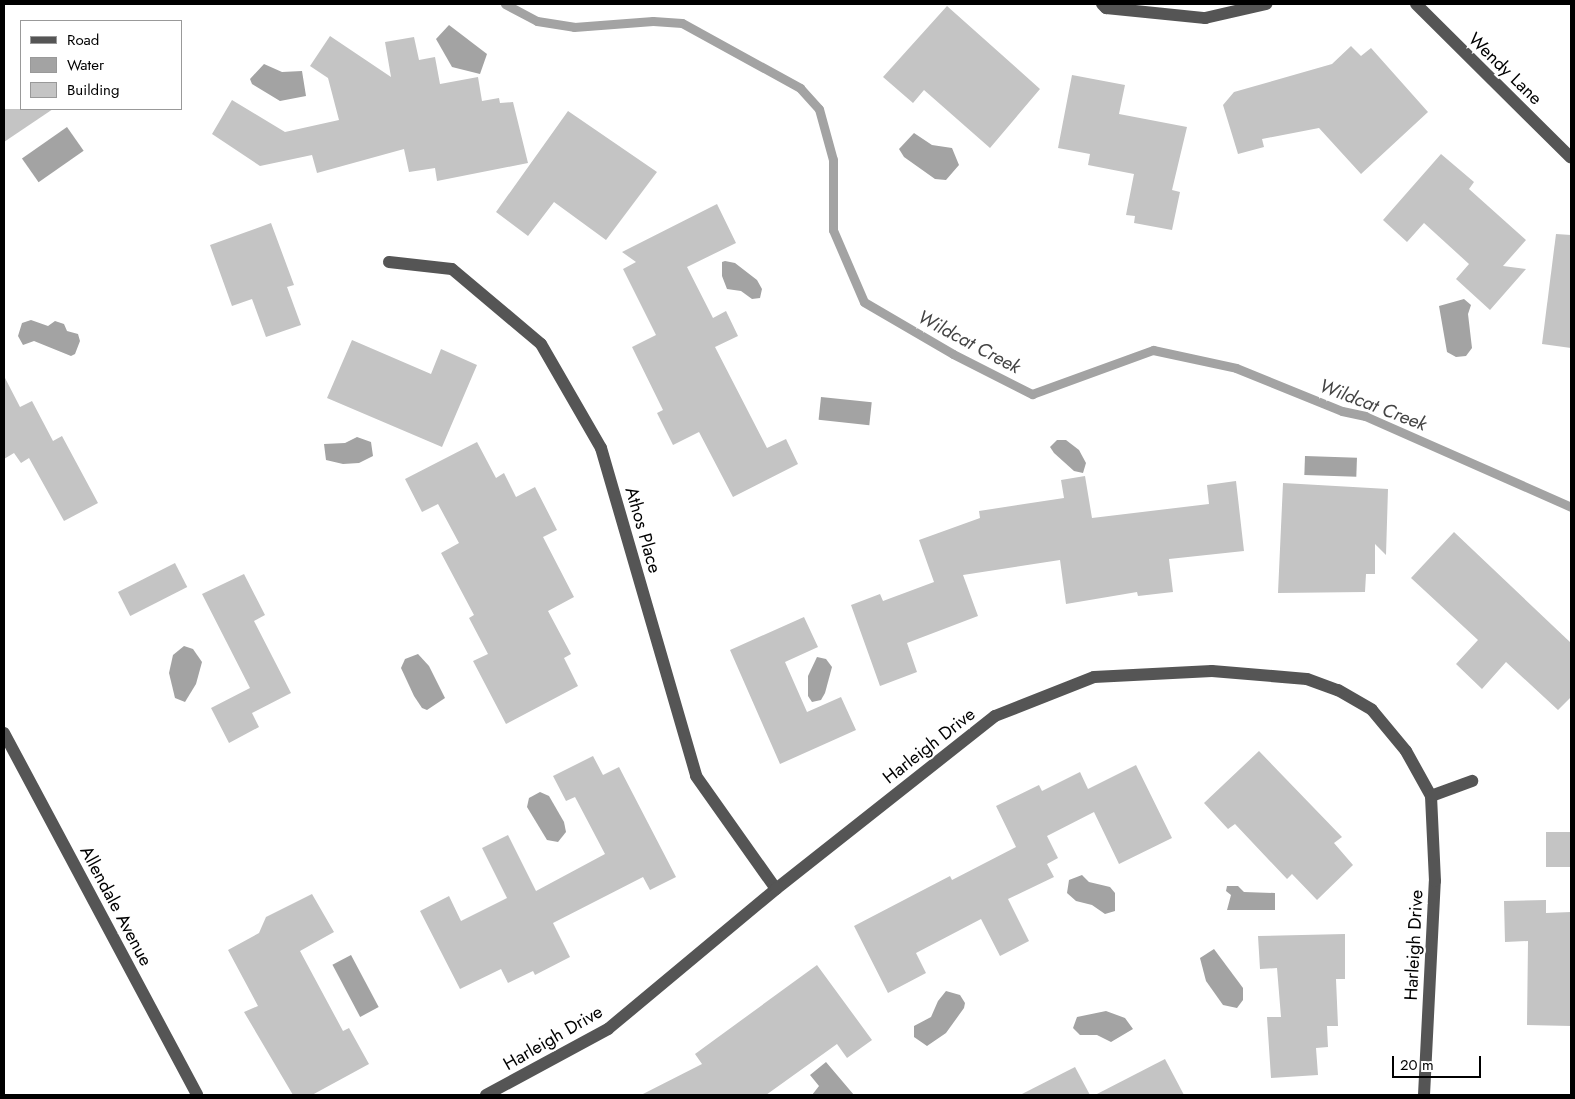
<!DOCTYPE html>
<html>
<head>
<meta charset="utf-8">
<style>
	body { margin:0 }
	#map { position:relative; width:1575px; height:1099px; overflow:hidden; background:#fff; font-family:Jost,sans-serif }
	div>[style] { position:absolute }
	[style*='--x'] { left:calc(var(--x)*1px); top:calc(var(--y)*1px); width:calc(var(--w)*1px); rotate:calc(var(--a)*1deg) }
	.water>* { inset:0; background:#a3a3a3; transform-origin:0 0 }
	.stream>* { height:9px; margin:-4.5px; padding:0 4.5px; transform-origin:4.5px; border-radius:4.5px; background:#a3a3a3 }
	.building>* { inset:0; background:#c4c4c4; transform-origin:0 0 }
	.minor>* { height:12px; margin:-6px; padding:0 6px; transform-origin:6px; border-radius:6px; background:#555 }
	span { translate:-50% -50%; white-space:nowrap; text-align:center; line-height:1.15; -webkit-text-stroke:4.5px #fff; paint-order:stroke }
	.street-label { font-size:18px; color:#000 }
	.water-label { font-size:19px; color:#444; font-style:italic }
	.frame { position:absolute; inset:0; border:5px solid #000; pointer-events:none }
	.legend { position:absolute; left:20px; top:20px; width:162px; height:90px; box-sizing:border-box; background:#fff; border:1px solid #999; margin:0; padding:6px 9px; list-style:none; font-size:15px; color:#000 }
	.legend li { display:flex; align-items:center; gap:10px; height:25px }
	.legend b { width:25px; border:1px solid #999 }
	.scale { position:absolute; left:1392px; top:1056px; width:89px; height:22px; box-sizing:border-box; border:2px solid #000; border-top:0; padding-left:6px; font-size:15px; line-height:18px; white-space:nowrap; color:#000; -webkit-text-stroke:4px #fff; paint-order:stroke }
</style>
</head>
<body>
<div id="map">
	<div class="water">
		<i style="clip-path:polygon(449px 25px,487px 54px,480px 74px,452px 67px,436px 39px)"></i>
		<i style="clip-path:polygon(264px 64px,282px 72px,302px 71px,306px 96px,280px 101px,252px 84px,250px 79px)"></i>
		<i style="left:67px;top:127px;width:29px;height:55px;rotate:55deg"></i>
		<i style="clip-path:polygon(914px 133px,932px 145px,952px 148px,959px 165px,946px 180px,935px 179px,904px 157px,899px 149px)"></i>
		<i style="clip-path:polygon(725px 261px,735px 263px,757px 280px,762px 289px,760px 298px,752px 299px,741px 291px,727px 289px,722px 276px,722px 262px)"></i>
		<i style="clip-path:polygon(1464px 299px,1471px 305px,1468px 314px,1472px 348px,1466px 356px,1456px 357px,1447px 352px,1439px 306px)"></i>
		<i style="clip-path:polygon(31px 320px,48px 326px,55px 321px,64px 324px,67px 331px,78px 334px,80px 341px,75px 354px,71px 356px,34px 341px,23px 345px,18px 336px,22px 323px)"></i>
		<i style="left:821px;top:397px;width:51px;height:23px;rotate:6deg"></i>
		<i style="clip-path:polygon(357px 437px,371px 442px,373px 456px,359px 463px,343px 464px,326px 460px,324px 444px,345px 443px)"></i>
		<i style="clip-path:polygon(1057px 440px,1066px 440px,1079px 450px,1086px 463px,1083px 473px,1074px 471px,1054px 453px,1050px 447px)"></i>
		<i style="left:1305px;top:456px;width:52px;height:19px;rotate:2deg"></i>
		<i style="clip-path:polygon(184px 646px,193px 649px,202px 662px,196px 684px,185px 702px,175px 698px,169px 673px,173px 655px)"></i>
		<i style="clip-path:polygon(418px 654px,429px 666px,445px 698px,427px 710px,422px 708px,414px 696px,401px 668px,405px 659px)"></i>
		<i style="clip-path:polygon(817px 657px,826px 659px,832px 667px,825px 693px,821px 700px,812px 702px,808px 696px,808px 676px)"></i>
		<i style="clip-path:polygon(540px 792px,549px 796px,564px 822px,566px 832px,558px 842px,547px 840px,527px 807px,529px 798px)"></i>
		<i style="clip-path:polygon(1082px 875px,1089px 882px,1110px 887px,1115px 893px,1115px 911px,1105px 914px,1092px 905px,1076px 901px,1067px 893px,1069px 880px)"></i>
		<i style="clip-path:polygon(1227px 886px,1238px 886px,1244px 892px,1275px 893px,1275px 910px,1227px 910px,1231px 895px,1226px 891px)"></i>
		<i style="clip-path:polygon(1214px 949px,1243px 988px,1243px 1000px,1237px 1008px,1223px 1005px,1206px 981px,1200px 958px)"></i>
		<i style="left:351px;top:955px;width:59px;height:21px;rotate:62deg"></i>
		<i style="clip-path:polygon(946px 991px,960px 995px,965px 1003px,964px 1008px,946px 1033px,927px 1046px,914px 1037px,914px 1026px,931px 1017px,938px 1001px)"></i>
		<i style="clip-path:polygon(1106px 1011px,1125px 1018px,1133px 1029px,1111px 1042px,1097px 1035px,1080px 1035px,1073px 1028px,1077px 1017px)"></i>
		<i style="clip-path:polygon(826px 1062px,854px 1095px,812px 1095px,819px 1086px,810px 1075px)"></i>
	</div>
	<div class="stream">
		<i style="--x:505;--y:4;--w:36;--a:28"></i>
		<i style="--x:537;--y:21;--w:37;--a:9"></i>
		<i style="--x:574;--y:27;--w:79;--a:-4.3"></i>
		<i style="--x:653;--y:21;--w:29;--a:4"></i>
		<i style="--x:682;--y:23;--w:135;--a:28.8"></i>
		<i style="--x:800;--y:88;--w:28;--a:48"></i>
		<i style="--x:819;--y:109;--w:53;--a:74.6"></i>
		<i style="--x:833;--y:160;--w:70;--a:90"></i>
		<i style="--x:833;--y:230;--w:78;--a:66.7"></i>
		<i style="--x:864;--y:302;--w:103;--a:30.3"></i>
		<i style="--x:953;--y:354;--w:89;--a:26.9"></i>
		<i style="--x:1032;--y:394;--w:129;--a:-20"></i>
		<i style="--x:1153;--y:350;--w:85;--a:12.2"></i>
		<i style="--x:1236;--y:368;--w:114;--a:22.1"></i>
		<i style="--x:1342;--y:411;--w:24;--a:12"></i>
		<i style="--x:1365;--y:416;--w:225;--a:23.8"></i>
	</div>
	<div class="building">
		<i style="clip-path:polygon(947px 6px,1040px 89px,990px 148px,924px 90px,913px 103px,883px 77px)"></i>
		<i style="clip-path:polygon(330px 36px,391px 77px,385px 42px,414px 37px,419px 60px,435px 57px,440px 84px,478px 77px,482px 101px,499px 98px,500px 103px,513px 102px,528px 163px,437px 181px,435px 168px,409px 172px,404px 149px,317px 173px,312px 155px,260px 166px,212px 134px,232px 100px,285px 132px,339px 120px,328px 78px,310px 66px)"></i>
		<i style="clip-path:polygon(1351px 46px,1361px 56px,1371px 48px,1428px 112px,1361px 174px,1319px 128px,1262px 139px,1264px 147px,1238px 154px,1223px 105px,1234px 92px,1332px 64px)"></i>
		<i style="clip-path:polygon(1072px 75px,1125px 85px,1119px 114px,1187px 127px,1172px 190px,1180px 192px,1172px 230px,1134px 223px,1135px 216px,1126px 215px,1134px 174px,1088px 165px,1090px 154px,1058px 148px)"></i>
		<i style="clip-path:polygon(4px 109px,53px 109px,4px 142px)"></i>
		<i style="clip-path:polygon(568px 111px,657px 172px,606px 240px,554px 202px,528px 236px,496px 212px)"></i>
		<i style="clip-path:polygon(1441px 154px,1474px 182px,1469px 189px,1526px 240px,1503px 266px,1526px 269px,1490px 310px,1456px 279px,1469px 264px,1424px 223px,1407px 242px,1383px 220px)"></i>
		<i style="clip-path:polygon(717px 204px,736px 243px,687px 267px,713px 318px,726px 311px,738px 336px,715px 347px,767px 448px,786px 439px,798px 464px,733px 497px,699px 432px,673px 445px,657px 413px,663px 410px,632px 347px,656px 335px,623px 269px,636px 262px,622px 252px)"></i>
		<i style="clip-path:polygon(271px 223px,294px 285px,287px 287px,301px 325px,266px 337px,252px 299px,232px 306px,210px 245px)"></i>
		<i style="clip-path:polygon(1556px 234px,1571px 235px,1571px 348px,1542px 344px)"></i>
		<i style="clip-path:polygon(352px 340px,431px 374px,441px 349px,477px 365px,442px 447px,327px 398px)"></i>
		<i style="clip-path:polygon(4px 376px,20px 407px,32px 401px,53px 441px,62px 436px,98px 503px,64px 521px,29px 458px,21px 463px,14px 453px,4px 459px)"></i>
		<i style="clip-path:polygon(477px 442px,496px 478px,504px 473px,516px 497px,535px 487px,557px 530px,543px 537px,574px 597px,548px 611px,571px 654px,564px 658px,578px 686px,506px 724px,473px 661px,488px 654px,469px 618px,474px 615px,441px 553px,459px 543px,438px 504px,422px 512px,405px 479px)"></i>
		<i style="clip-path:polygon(1085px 476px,1092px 518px,1209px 504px,1207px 485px,1236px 481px,1244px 551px,1169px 559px,1173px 592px,1138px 596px,1137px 592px,1066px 604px,1060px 560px,963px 575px,978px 616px,907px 643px,917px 672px,880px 686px,851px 605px,880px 594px,883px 601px,934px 582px,919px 540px,980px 518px,979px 511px,1064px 498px,1061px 480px)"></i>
		<i style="clip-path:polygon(1283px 483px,1388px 489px,1386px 555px,1375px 544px,1375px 574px,1366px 574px,1365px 592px,1278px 593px)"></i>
		<i style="clip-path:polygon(1454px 532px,1571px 643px,1571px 697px,1558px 710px,1506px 662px,1482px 689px,1456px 664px,1478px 640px,1411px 578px)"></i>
		<i style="left:175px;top:563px;width:27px;height:64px;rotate:63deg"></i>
		<i style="clip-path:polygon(244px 574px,265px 615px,254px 621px,291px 693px,252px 713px,259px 727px,229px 743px,211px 708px,250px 688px,202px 594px)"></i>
		<i style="clip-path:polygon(804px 617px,818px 647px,785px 662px,807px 712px,841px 697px,856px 730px,780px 764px,730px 650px)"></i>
		<i style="clip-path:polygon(1259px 751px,1342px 837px,1334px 843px,1353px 865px,1317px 900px,1292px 874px,1287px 879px,1235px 824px,1228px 829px,1204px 803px)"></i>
		<i style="clip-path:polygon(593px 756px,603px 775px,619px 767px,676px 877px,650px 890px,643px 877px,553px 923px,570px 957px,535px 975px,533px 971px,508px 983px,501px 969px,460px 989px,420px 911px,449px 896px,461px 921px,507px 898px,482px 848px,508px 835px,536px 891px,605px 854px,575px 797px,566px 801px,553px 776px)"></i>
		<i style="clip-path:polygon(1136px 765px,1172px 838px,1119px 864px,1094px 812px,1047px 836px,1058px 858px,1047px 864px,1054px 877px,1008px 899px,1029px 941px,1000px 956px,981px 919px,916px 953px,926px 973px,888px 993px,854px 926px,950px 876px,952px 880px,1016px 847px,996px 806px,1039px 785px,1042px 791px,1080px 772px,1088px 789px)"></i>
		<i style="left:1546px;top:832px;width:25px;height:35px"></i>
		<i style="clip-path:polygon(312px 894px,334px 932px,300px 951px,343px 1031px,349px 1028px,369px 1064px,312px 1095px,293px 1095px,244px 1012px,258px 1006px,228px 950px,259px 933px,266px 917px)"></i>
		<i style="clip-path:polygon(1546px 900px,1546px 913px,1571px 912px,1571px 1026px,1527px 1025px,1528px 941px,1505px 942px,1504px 901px)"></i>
		<i style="clip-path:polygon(1345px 934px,1345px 979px,1336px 979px,1338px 1026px,1327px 1026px,1328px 1047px,1316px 1048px,1318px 1075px,1271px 1078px,1267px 1017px,1281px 1017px,1277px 968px,1260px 969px,1258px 936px)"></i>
		<i style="clip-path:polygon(817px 965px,872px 1040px,847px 1058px,837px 1044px,766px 1095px,641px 1095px,702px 1064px,695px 1054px)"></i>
		<i style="clip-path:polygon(1165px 1059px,1184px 1095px,1095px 1095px)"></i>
		<i style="clip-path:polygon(1075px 1067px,1090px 1095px,1020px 1095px)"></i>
	</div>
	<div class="minor">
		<i style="--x:1102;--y:4;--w:6;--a:45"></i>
		<i style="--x:1106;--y:8;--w:100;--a:5.8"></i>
		<i style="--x:1205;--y:18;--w:63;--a:-12.9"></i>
		<i style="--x:1416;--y:4;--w:218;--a:44.8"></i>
		<i style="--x:389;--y:262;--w:63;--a:6.3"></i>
		<i style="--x:452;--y:269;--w:116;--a:40.1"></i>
		<i style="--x:541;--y:344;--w:120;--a:60"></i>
		<i style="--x:601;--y:448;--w:341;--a:73.8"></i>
		<i style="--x:696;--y:776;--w:138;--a:54.7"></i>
		<i style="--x:4;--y:733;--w:410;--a:61.9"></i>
		<i style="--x:486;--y:1095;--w:139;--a:-28.4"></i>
		<i style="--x:608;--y:1029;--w:219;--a:-39.8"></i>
		<i style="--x:776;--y:889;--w:279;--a:-38.3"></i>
		<i style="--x:995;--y:716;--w:106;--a:-21.5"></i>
		<i style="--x:1094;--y:677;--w:118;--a:-2.9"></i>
		<i style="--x:1212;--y:671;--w:95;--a:4.8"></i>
		<i style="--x:1307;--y:679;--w:33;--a:20"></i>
		<i style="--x:1338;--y:690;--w:39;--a:30"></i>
		<i style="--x:1372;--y:710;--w:53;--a:50.3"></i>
		<i style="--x:1406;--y:751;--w:51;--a:60.9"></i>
		<i style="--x:1424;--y:1095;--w:214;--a:-87.1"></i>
		<i style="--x:1435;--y:881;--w:85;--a:-92.7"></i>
		<i style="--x:1431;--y:796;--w:44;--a:-20.1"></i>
	</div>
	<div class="street-label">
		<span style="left:1505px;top:69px;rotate:44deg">Wendy Lane</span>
		<span style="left:643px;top:530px;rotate:74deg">Athos Place</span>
		<span style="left:929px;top:746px;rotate:-38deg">Harleigh Drive</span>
		<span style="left:116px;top:906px;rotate:62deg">Allendale Avenue</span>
		<span style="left:1414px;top:945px;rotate:-87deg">Harleigh Drive</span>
		<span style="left:553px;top:1038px;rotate:-30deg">Harleigh Drive</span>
	</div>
	<div class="water-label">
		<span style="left:969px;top:342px;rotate:28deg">Wildcat Creek</span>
		<span style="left:1373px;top:405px;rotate:21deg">Wildcat Creek</span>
	</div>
	<div class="frame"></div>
	<ul class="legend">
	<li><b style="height:6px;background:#555"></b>Road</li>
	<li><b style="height:14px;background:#a3a3a3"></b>Water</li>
	<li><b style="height:14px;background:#c4c4c4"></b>Building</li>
	</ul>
	<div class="scale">20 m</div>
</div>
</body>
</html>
